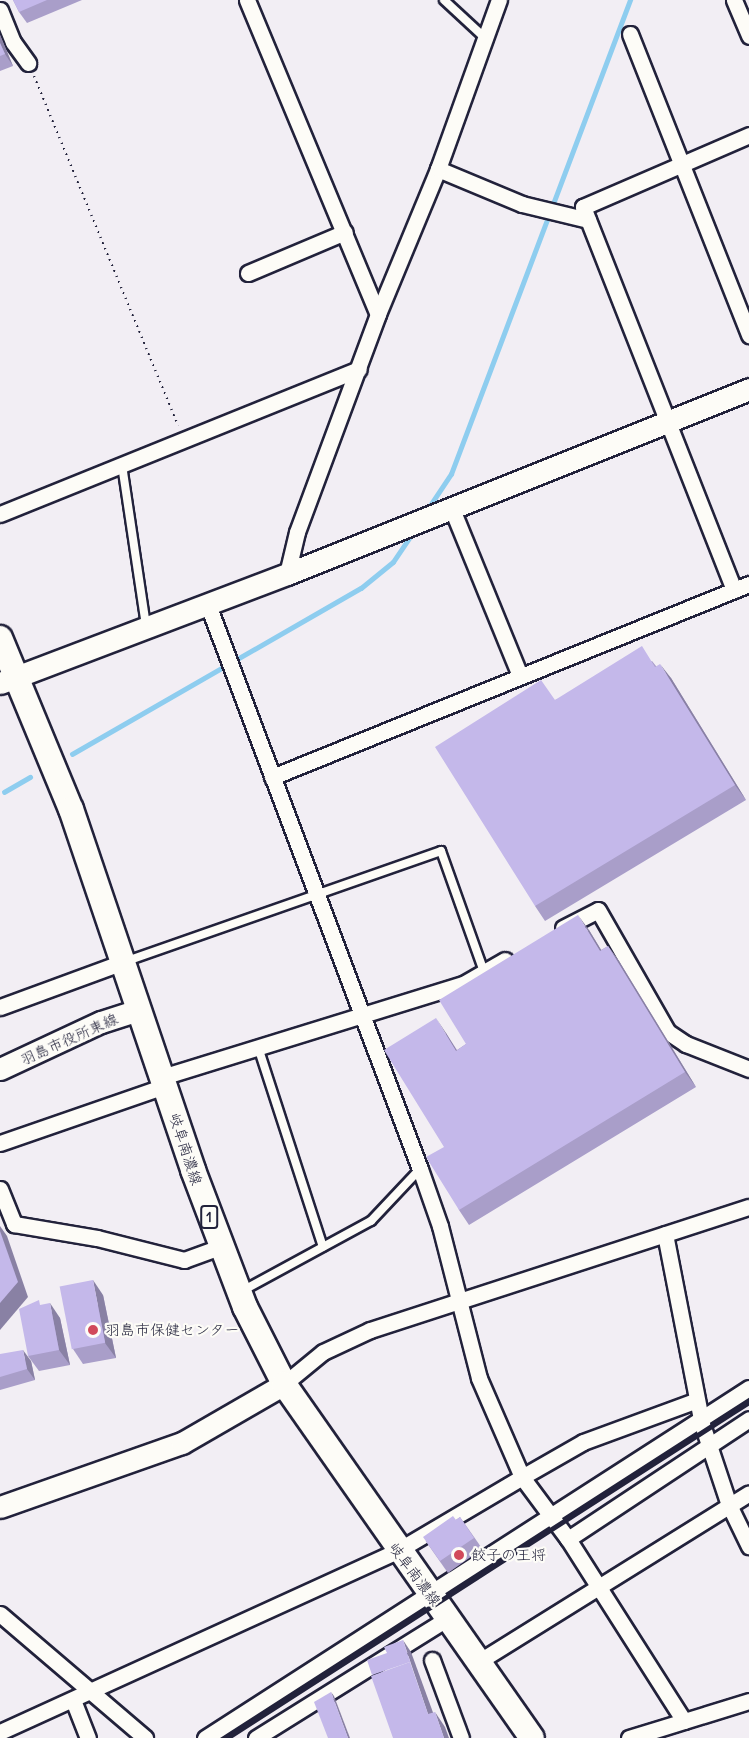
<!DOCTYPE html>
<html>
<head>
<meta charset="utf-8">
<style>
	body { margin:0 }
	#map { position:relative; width:749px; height:1738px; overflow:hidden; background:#f2eef4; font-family:Delius,"Klee One",sans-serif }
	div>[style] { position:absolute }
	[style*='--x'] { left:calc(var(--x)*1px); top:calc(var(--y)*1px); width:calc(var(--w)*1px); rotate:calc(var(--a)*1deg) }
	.stream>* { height:4.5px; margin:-2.25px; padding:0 2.25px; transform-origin:2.25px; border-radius:2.25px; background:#8ecdef }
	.path>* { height:2px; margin-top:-1px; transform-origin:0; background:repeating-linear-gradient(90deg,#22223b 0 1.5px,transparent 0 6px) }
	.roads { filter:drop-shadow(2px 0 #22223b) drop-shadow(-2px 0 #22223b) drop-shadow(0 2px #22223b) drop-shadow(0 -2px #22223b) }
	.lane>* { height:8px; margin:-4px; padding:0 4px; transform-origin:4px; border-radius:4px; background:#fdfcf7 }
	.street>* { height:15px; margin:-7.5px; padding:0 7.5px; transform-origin:7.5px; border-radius:7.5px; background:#fdfcf7 }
	.secondary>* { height:21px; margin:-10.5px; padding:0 10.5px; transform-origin:10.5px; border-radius:10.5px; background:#fdfcf7 }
	.primary>* { height:24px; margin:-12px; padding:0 12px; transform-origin:12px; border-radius:12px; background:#fdfcf7 }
	.rail>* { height:4.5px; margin:-2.25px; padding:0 2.25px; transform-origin:2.25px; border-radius:2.25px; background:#22223b }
	.wall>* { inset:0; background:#a99ec9; transform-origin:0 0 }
	.shaded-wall>* { inset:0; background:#8981a4 }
	.building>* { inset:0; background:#c4b8ea; transform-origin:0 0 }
	.dots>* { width:16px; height:16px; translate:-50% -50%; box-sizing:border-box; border:3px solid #fdfcf7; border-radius:50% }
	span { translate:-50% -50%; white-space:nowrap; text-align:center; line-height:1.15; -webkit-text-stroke:4.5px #fdfcf7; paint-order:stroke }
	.shield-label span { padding:2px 4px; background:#fdfcf7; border:2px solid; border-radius:4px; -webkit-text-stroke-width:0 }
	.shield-label { font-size:14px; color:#22223b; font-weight:700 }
	.street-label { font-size:15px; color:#22223b }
	.poi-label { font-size:15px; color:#22223b }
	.left { translate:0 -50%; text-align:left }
</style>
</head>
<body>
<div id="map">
	<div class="stream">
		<i style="--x:427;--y:510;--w:43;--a:-56.3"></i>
		<i style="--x:451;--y:474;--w:507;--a:-69.31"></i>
		<i style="--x:72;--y:754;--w:333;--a:-29.9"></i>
		<i style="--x:361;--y:588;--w:41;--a:-39.1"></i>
		<i style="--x:393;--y:562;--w:36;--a:-56"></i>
		<i style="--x:4;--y:792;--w:30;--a:-30"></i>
	</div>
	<div class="path">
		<i style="--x:34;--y:76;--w:378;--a:67.6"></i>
	</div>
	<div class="roads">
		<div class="lane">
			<i style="--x:444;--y:0;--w:56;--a:42.8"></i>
			<i style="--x:122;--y:465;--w:163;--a:81.5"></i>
			<i style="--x:124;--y:962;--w:336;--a:-19.3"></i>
			<i style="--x:441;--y:851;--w:128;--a:70.4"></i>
			<i style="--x:258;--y:1047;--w:210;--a:72"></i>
			<i style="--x:242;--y:1291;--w:147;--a:-28.5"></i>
			<i style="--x:371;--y:1221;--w:71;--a:-46.7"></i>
		</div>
		<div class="street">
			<i style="--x:247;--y:0;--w:340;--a:67.4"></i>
			<i style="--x:734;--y:0;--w:39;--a:67"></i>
			<i style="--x:0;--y:10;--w:35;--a:68"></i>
			<i style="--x:13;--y:42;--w:26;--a:54"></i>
			<i style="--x:630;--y:34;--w:324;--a:68.4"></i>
			<i style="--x:438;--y:169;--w:91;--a:22.6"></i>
			<i style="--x:522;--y:204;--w:68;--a:13.6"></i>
			<i style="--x:248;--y:273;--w:105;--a:-22.9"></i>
			<i style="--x:452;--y:509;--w:180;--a:67.8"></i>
			<i style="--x:0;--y:514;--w:387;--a:-22"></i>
			<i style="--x:287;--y:574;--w:43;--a:-76.6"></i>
			<i style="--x:297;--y:532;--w:233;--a:-69.6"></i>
			<i style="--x:378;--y:314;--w:157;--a:-67.5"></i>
			<i style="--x:438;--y:169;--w:180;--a:-70.2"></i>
			<i style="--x:734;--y:590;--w:412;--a:-111.5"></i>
			<i style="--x:583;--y:207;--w:181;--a:-23.4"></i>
			<i style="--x:272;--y:777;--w:515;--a:-22.03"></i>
			<i style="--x:563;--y:928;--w:39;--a:-27"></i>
			<i style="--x:598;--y:910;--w:141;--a:60.2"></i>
			<i style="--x:668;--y:1032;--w:22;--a:34"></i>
			<i style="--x:686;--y:1044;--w:68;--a:21.6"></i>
			<i style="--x:0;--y:1007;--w:131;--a:-20.1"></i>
			<i style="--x:162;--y:1077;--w:317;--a:-17.2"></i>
			<i style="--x:465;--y:983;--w:46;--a:-29.9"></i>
			<i style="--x:0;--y:1143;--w:175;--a:-19.1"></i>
			<i style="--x:0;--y:1189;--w:38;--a:68"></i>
			<i style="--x:14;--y:1224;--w:84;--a:9.6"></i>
			<i style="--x:97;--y:1238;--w:90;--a:14.2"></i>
			<i style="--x:184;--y:1260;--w:38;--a:-20"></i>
			<i style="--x:665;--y:1234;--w:194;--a:79"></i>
			<i style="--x:702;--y:1424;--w:85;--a:71.6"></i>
			<i style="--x:729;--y:1505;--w:46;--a:64"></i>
			<i style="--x:284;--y:1384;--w:50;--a:-39.4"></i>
			<i style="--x:323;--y:1352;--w:52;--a:-25.1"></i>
			<i style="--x:370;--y:1330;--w:398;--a:-18"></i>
			<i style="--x:568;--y:1539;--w:217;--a:-33.5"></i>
			<i style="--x:0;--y:1614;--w:191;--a:40.5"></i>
			<i style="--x:432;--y:1660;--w:83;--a:69.6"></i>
			<i style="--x:478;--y:1662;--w:319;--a:-31.9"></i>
			<i style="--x:73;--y:1700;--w:41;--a:68.5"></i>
			<i style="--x:684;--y:1721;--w:216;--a:-122.5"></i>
			<i style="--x:568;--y:1539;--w:77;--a:-126.6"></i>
			<i style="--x:522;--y:1477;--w:70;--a:-29.8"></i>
			<i style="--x:583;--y:1442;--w:121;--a:-20.2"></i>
			<i style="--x:0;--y:1732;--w:436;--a:-24.5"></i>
			<i style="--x:397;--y:1551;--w:145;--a:-30.6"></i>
			<i style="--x:522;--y:1477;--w:108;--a:-113.5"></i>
			<i style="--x:479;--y:1378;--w:157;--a:-104.4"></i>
			<i style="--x:440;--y:1226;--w:60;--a:-109.3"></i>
			<i style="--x:420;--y:1169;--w:603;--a:-110.6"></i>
			<i style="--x:205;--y:1738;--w:647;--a:-32.76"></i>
			<i style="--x:256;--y:1738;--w:226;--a:-32"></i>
			<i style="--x:629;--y:1738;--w:126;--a:-17.1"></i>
		</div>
		<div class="secondary">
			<i style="--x:0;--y:683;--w:307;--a:-20.8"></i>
			<i style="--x:287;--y:574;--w:498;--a:-21.8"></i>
			<i style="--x:0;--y:1069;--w:111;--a:-25"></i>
			<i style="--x:101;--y:1022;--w:40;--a:-18"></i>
			<i style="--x:0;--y:1507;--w:193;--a:-19.4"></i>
			<i style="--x:182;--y:1443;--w:118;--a:-30"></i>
		</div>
		<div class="primary">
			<i style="--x:0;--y:638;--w:185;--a:67.5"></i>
			<i style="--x:71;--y:809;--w:381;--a:71.3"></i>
			<i style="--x:193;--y:1170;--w:147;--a:69.2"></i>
			<i style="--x:245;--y:1307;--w:86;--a:63.1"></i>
			<i style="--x:284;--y:1384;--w:432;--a:55"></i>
		</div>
	</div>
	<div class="rail">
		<i style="--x:227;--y:1738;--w:621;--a:-32.77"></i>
	</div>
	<div class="wall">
		<i style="clip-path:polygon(13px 0,82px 0,27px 23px,19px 12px)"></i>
		<i style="clip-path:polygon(0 35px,13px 66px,0 71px)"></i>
		<i style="clip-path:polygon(652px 661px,656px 666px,671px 678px,746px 800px,545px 921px,535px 906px,555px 700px)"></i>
		<i style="clip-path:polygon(589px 930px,601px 950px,608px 946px,619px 961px,696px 1087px,469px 1225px,459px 1210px,444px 1147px,446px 1033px,457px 1050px,466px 1044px)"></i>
		<i style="clip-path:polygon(103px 1295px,116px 1358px,83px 1364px,73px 1349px)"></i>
		<i style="clip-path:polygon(43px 1305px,60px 1318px,70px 1365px,39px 1371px,28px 1356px)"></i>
		<i style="clip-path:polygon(0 1354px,31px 1361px,35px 1380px,0 1390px)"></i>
		<i style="left:460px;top:1517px;width:39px;height:42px;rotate:55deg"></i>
	</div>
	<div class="shaded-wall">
		<i style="clip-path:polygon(0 35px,13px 66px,5px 54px,0 43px)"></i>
		<i style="clip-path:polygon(660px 664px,671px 678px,746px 800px,735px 785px)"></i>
		<i style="clip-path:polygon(578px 915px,589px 930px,611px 966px,600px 951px)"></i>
		<i style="clip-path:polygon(608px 946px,619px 961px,696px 1087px,685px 1072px)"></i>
		<i style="clip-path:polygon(436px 1018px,446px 1033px,466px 1066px,456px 1051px)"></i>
		<i style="clip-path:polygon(0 1226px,7px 1236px,28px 1297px,0 1330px)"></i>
		<i style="clip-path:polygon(93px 1280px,103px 1295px,116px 1358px,105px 1343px)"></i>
		<i style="clip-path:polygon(50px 1303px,60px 1318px,70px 1365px,59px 1350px)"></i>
		<i style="clip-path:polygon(23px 1350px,31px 1361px,35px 1380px,27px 1369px)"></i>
		<i style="clip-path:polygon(403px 1640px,411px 1652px,439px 1729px,428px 1714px)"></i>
		<i style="clip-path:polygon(331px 1692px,334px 1696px,350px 1738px,348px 1738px)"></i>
		<i style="clip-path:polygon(435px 1712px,445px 1727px,449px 1738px,444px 1738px)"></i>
	</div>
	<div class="building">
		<i style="clip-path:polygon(13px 0,47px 0,19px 12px)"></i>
		<i style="clip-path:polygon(0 43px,5px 54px,0 56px)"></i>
		<i style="clip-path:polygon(642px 646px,655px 667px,660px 664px,735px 785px,535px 906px,435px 747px,541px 680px,555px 700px)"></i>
		<i style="clip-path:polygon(578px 915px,600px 951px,608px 946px,685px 1072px,459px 1210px,426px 1157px,444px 1147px,384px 1050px,436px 1018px,456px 1051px,466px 1044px,439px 1000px)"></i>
		<i style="clip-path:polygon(0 1231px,18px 1282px,0 1303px)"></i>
		<i style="left:93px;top:1280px;width:64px;height:34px;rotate:79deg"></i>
		<i style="clip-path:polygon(39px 1300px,40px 1305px,50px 1303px,59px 1350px,28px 1356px,19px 1309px)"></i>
		<i style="clip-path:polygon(23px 1350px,27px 1369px,0 1377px,0 1354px)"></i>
		<i style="clip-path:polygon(453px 1516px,456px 1520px,460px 1517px,474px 1538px,440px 1561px,423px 1537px)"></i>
		<i style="clip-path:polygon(403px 1640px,411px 1664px,410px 1662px,372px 1675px,367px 1660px,387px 1653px,384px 1647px)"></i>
		<i style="clip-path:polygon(410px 1662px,428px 1714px,435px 1712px,444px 1738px,393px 1738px,371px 1676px)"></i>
		<i style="clip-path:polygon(331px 1692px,348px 1738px,328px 1738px,314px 1702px)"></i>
	</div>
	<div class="dots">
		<i style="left:93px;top:1330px;background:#d1495b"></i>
		<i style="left:459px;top:1555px;background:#d1495b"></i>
	</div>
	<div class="shield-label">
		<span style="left:209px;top:1217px">1</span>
	</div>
	<div class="street-label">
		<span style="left:69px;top:1039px;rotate:-24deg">羽島市役所東線</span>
		<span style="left:186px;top:1149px;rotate:72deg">岐阜南濃線</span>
		<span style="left:415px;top:1574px;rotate:53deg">岐阜南濃線</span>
	</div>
	<div class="poi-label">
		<span class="left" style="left:105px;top:1330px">羽島市保健センター</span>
		<span class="left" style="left:471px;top:1555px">餃子の王将</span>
	</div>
</div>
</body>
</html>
